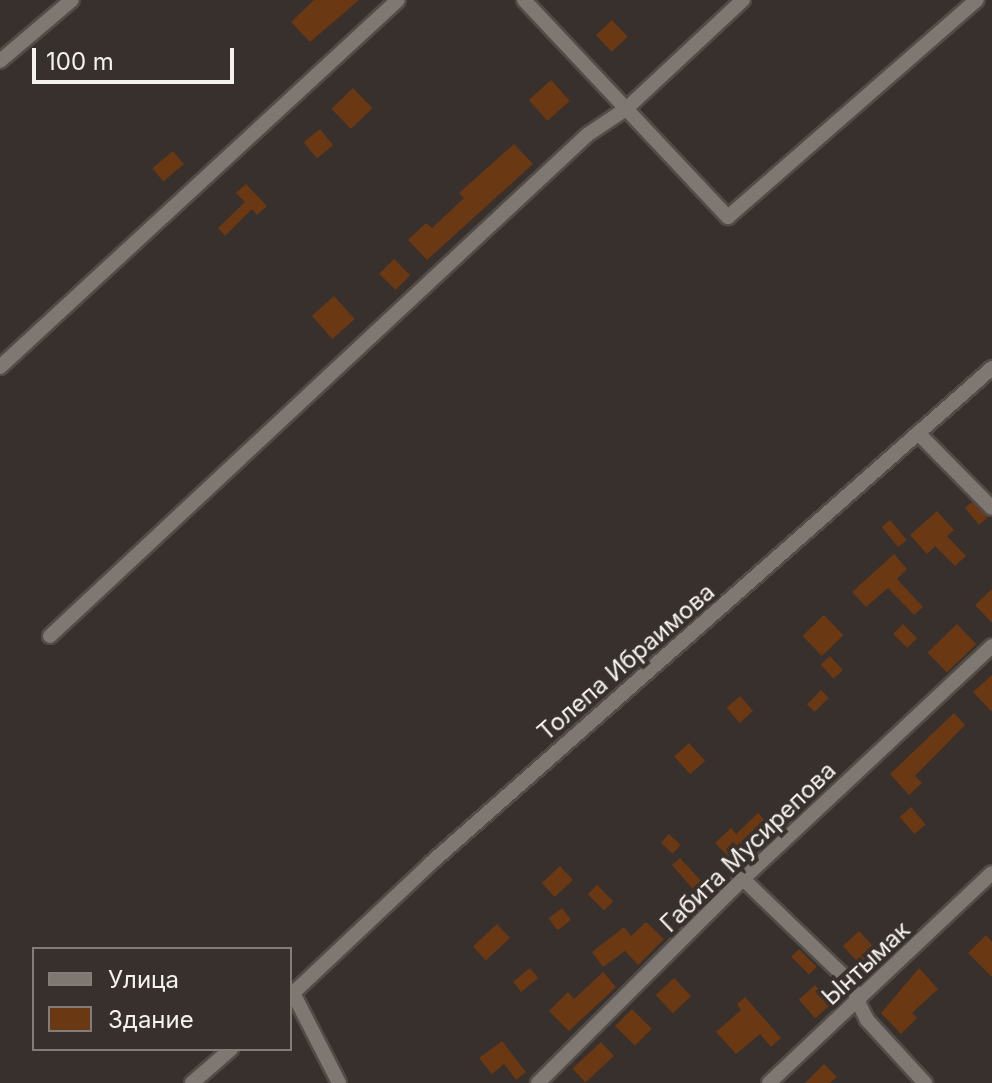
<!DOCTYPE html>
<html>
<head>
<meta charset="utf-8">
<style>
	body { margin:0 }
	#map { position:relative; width:992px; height:1083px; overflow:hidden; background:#37302c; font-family:Inter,sans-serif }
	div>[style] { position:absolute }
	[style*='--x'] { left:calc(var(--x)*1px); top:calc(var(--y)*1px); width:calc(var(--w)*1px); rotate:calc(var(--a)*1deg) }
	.building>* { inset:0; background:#6a3812; transform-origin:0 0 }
	.roads { filter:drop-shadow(2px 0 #524c48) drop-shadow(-2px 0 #524c48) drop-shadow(0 2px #524c48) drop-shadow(0 -2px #524c48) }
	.minor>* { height:14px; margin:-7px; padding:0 7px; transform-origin:7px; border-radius:7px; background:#7f7772 }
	span { translate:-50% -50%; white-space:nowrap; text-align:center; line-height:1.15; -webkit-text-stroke:8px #37302c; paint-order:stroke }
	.street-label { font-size:24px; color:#f5f1ee }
	.legend { position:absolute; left:32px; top:947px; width:260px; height:104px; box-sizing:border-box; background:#37302c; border:2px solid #837d7a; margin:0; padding:10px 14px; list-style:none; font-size:24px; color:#f5f1ee }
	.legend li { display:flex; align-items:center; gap:16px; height:40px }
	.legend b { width:40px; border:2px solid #837d7a }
	.scale { position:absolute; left:32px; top:48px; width:202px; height:36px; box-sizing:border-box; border:4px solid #f5f1ee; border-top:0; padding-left:10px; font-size:24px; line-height:28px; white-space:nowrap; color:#f5f1ee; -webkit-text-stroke:6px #37302c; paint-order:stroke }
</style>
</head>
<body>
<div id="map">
	<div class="building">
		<i style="clip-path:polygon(314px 0,359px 0,310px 42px,291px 22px)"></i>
		<i style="left:612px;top:20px;width:23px;height:22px;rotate:47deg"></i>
		<i style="left:551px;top:80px;width:28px;height:30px;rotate:48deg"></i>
		<i style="left:353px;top:88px;width:28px;height:30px;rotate:46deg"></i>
		<i style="left:320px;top:129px;width:21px;height:21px;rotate:51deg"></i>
		<i style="clip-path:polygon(514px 144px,533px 164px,427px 260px,408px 240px,426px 223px,432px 228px,464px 198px,459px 193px)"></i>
		<i style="left:173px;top:151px;width:17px;height:27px;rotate:50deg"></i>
		<i style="clip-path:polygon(246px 184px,267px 206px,257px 215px,252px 209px,225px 236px,218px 228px,245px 202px,236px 193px)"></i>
		<i style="left:394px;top:259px;width:23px;height:21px;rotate:45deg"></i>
		<i style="left:334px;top:296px;width:31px;height:30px;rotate:48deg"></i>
		<i style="clip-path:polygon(972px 502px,988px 517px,979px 525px,965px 508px)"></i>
		<i style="clip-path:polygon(937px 511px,954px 530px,947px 536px,966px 556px,955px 566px,935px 546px,927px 554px,910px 535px)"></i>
		<i style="left:890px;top:520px;width:26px;height:11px;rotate:50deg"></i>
		<i style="clip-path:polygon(894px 554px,907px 569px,897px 579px,923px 607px,914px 615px,888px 588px,866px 607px,852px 592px)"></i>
		<i style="clip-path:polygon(992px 589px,992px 623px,975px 605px)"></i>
		<i style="left:824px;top:615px;width:28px;height:30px;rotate:46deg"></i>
		<i style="left:903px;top:624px;width:20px;height:14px;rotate:45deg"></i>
		<i style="left:957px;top:624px;width:28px;height:41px;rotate:46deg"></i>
		<i style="left:830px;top:656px;width:19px;height:13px;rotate:47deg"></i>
		<i style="clip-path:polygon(992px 675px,992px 712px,973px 692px)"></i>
		<i style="left:821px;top:690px;width:11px;height:20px;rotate:45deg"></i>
		<i style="left:740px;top:696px;width:20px;height:18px;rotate:49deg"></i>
		<i style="clip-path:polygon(954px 713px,965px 725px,915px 776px,922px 783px,909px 795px,890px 774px)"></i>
		<i style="left:689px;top:743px;width:24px;height:20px;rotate:48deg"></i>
		<i style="left:911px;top:807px;width:23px;height:15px;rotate:50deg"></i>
		<i style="clip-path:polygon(758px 813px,775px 831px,738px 867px,715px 843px,731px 828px,736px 834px)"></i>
		<i style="left:669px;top:834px;width:16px;height:12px;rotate:43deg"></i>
		<i style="clip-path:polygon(680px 858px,704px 884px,708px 879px,718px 889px,705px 903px,672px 865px)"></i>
		<i style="left:560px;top:866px;width:19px;height:25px;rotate:47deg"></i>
		<i style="left:597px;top:885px;width:23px;height:13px;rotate:45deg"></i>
		<i style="left:562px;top:908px;width:15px;height:17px;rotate:53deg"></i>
		<i style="clip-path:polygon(646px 922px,664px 939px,638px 965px,625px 951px,603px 967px,592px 952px,624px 927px,631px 936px)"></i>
		<i style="left:497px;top:924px;width:19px;height:33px;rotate:47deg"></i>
		<i style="left:859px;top:931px;width:33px;height:22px;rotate:47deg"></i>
		<i style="clip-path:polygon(986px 935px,992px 942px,992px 977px,968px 953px)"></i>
		<i style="left:799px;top:949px;width:25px;height:11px;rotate:45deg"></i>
		<i style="left:530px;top:968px;width:13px;height:22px;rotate:51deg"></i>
		<i style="clip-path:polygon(919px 968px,938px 989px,912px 1013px,917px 1018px,901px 1034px,881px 1013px)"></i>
		<i style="clip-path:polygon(603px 972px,616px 987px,569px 1031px,549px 1011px,568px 992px,574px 999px)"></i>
		<i style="left:674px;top:978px;width:25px;height:25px;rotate:47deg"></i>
		<i style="left:815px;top:985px;width:25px;height:22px;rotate:48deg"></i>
		<i style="clip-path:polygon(745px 997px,781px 1038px,771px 1047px,760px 1034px,736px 1054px,716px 1032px,741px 1010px,737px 1004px)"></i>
		<i style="left:632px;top:1009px;width:28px;height:24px;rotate:45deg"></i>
		<i style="clip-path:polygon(502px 1041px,526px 1072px,516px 1080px,504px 1064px,492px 1074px,479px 1058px)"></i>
		<i style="left:601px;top:1042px;width:19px;height:39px;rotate:47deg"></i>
		<i style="clip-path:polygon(824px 1064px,837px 1077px,830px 1083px,805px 1083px)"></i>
	</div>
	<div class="roads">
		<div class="minor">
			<i style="--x:524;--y:0;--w:298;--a:46.8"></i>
			<i style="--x:728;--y:217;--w:330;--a:-41.1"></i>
			<i style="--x:0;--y:61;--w:94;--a:-40.3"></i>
			<i style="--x:0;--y:367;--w:541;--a:-42.68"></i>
			<i style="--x:918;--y:433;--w:105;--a:45.4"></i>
			<i style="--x:50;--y:636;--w:734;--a:-43.01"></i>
			<i style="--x:587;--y:135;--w:47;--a:-33.7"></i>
			<i style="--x:626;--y:109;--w:160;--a:-43"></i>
			<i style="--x:743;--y:879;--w:146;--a:43.9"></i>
			<i style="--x:848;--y:980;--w:24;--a:62"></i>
			<i style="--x:293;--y:993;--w:101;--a:62.9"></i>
			<i style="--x:290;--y:996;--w:195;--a:-43.3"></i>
			<i style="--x:432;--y:862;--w:747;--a:-41.42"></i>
			<i style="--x:858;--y:1002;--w:20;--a:63"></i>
			<i style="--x:867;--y:1020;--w:86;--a:47.4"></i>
			<i style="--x:192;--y:1083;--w:52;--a:-41.1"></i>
			<i style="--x:538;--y:1083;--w:289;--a:-44.9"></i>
			<i style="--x:743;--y:879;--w:341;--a:-43.1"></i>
			<i style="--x:769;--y:1083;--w:306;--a:-43.3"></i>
		</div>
	</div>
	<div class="street-label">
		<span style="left:626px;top:662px;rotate:-41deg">Толепа Ибраимова</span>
		<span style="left:748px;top:847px;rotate:-44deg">Габита Мусирепова</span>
		<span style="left:866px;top:963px;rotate:-43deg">Ынтымак</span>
	</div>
	<ul class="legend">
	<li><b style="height:10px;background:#7f7772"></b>Улица</li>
	<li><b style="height:22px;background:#6a3812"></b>Здание</li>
	</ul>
	<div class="scale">100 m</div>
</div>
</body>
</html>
